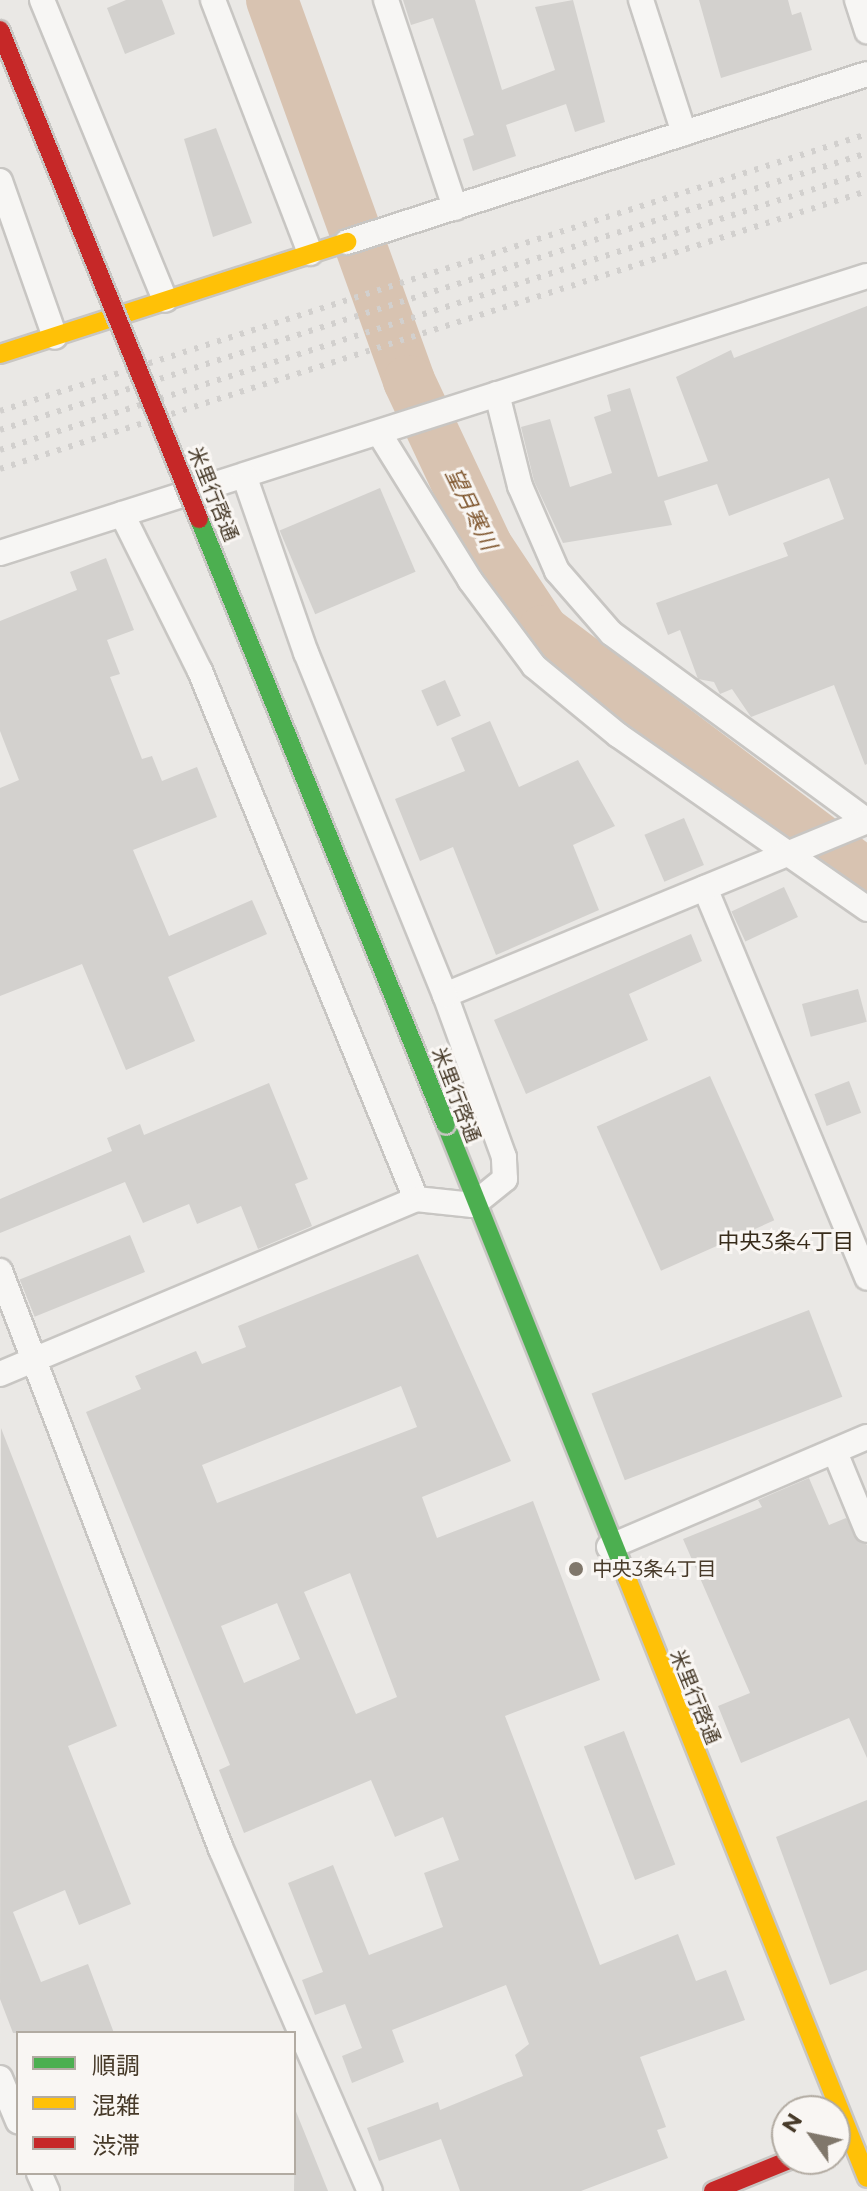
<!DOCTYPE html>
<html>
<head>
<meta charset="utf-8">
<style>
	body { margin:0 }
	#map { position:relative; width:867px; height:2191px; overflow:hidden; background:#eae8e5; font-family:Montserrat,"Noto Sans JP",sans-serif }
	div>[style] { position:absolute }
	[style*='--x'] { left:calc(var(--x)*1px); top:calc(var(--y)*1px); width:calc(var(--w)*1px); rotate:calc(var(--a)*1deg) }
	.river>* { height:52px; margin:-26px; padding:0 26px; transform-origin:26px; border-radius:26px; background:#d8c3b1 }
	.building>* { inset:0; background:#d3d1ce; transform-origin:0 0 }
	.roads { filter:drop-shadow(2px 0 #c8c6c3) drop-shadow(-2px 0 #c8c6c3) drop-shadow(0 2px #c8c6c3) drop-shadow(0 -2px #c8c6c3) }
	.street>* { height:24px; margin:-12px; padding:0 12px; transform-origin:12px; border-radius:12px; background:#f7f6f4 }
	.fast>* { height:18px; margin:-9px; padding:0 9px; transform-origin:9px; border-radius:9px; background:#4caf50 }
	.slow>* { height:18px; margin:-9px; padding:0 9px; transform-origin:9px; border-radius:9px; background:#ffc107 }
	.jam>* { height:18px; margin:-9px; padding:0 9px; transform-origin:9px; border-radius:9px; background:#c62828 }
	.rail>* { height:6px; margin-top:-3px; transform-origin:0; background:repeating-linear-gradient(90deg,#d2d0ce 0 4px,transparent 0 12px) }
	.bridges { filter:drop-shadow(2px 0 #c8c6c3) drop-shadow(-2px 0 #c8c6c3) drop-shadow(0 2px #c8c6c3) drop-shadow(0 -2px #c8c6c3) }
	.fast-bridge>* { height:18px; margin:-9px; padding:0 9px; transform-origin:9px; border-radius:9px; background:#4caf50 }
	.jam-bridge>* { height:18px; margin:-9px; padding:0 9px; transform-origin:9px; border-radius:9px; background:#c62828 }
	.dots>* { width:22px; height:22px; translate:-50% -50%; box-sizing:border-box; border:4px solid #f9f6f3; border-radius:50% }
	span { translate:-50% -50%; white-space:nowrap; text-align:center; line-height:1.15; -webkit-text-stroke:6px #f9f6f3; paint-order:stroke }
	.street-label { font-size:20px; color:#473a29 }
	.poi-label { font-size:20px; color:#473a29 }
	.left { translate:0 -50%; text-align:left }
	.water-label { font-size:22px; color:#7f562e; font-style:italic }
	.neighbourhood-label { font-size:22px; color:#382c1b }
	.legend { position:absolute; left:16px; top:2031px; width:280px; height:144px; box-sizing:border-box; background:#f9f6f3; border:2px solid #b2aba2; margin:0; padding:10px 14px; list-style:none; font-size:24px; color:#473a29 }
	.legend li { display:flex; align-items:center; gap:16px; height:40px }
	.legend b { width:40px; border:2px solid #b2aba2 }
	.north { position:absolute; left:771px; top:2095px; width:80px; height:80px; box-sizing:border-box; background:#f9f6f3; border:2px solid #b2aba2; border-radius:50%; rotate:303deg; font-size:22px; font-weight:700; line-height:32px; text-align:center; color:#473a29 }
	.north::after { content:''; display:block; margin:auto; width:28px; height:36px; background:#80776b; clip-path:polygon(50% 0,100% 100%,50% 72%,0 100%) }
</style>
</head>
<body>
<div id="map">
	<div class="river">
		<i style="--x:272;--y:0;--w:405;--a:70.2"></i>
		<i style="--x:409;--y:381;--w:181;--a:64.8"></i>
		<i style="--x:486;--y:545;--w:103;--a:56.5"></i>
		<i style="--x:543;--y:631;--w:406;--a:37"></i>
	</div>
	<div class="building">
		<i style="clip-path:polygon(126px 0,162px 0,175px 34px,125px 54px,107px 8px)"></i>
		<i style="clip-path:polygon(403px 0,475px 0,502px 90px,555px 70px,535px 7px,573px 0,605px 122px,575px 132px,566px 104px,506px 125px,516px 156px,473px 171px,463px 139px,474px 135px,433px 18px,411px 25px)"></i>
		<i style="clip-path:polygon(699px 0,788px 0,792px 15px,801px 12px,812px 50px,721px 78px)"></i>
		<i style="clip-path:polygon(216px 128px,252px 223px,213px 237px,184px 139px)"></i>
		<i style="clip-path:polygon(867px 306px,867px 764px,865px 765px,834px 685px,751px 717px,732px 689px,720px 694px,714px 682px,698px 679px,680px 630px,668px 635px,656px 603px,788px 556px,783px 543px,844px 519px,829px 478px,729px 516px,717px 484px,664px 501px,672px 525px,563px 543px,534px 481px,521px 427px,550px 419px,570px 487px,612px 473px,594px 417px,611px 411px,607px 395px,630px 388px,658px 477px,708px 461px,676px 377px,731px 350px,734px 358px)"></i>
		<i style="left:380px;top:488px;width:91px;height:109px;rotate:67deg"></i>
		<i style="clip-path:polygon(106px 558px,134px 630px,107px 640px,120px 674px,110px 677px,142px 759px,152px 756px,162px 781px,197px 767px,217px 817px,133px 850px,169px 936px,252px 900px,267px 934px,168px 977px,195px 1041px,126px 1070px,82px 964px,0 996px,0 788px,19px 780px,0 731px,0 621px,77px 590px,70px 572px)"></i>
		<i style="left:445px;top:680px;width:39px;height:26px;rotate:66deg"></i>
		<i style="clip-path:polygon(490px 721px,519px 787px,578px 760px,615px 826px,573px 845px,599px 910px,496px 955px,453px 847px,420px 861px,395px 799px,465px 771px,451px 738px)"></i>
		<i style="left:684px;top:818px;width:51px;height:43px;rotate:67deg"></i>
		<i style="left:784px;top:887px;width:33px;height:58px;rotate:65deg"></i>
		<i style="clip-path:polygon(691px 934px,702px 961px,629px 994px,648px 1040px,526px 1094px,494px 1020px)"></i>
		<i style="left:858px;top:989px;width:34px;height:58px;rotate:75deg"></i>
		<i style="left:710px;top:1076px;width:158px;height:124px;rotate:66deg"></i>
		<i style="left:849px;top:1081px;width:34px;height:37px;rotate:69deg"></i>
		<i style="clip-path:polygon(269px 1083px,308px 1179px,295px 1184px,312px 1226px,258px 1249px,241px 1206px,197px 1224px,189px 1204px,143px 1223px,125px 1182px,0 1233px,0 1199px,112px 1151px,107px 1138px,140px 1124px,144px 1135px)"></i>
		<i style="left:130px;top:1235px;width:40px;height:119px;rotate:68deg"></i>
		<i style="clip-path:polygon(evenodd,418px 1254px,511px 1461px,422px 1497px,437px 1538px,533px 1501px,600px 1680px,505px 1716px,600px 1965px,678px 1934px,696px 1981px,726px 1970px,745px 2020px,640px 2057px,666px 2127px,657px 2130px,668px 2158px,581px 2191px,460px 2191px,441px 2139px,379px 2161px,367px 2128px,438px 2102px,440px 2110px,523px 2076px,515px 2055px,529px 2044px,506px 1985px,392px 2030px,404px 2062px,352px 2083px,342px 2056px,362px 2048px,345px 2004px,315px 2015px,302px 1980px,323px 1972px,288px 1883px,333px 1865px,369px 1955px,443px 1927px,424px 1873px,459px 1860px,443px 1817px,395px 1837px,371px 1780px,244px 1833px,219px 1770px,230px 1765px,86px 1412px,141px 1389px,135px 1376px,196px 1351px,202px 1364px,246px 1347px,238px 1326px,418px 1254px,401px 1386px,417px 1427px,217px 1503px,202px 1465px,401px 1386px,418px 1254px,350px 1573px,397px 1697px,356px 1714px,304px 1592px,350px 1573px,418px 1254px,277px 1603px,300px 1659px,244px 1683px,221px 1626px,277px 1603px)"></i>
		<i style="left:809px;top:1310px;width:93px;height:233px;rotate:69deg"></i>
		<i style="clip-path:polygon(1px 1428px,117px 1726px,68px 1746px,131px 1904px,79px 1925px,65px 1890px,13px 1912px,41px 1982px,88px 1964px,114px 2033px,13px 2033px,0 1999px)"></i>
		<i style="clip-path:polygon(809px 1478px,829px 1525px,846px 1518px,867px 1545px,867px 1758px,849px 1718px,741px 1763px,718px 1706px,750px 1693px,683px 1539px,762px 1507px,758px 1500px)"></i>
		<i style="left:624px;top:1731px;width:143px;height:43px;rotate:69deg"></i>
		<i style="clip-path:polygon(867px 1800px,867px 1970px,830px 1985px,776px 1837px)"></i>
		<i style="clip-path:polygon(295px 2109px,328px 2191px,294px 2191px)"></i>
	</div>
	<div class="roads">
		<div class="street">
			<i style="--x:42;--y:0;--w:324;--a:67.7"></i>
			<i style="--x:213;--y:0;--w:271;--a:69"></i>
			<i style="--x:386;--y:0;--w:219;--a:71.6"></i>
			<i style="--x:641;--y:0;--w:140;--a:72.1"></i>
			<i style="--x:857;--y:0;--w:33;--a:72"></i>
			<i style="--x:0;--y:181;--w:165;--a:70.6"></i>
			<i style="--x:347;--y:242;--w:546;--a:-17.9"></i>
			<i style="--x:497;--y:394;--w:95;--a:76"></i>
			<i style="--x:520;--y:486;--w:93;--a:66.5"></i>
			<i style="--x:557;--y:571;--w:82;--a:48.9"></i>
			<i style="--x:611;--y:633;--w:318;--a:36.3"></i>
			<i style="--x:379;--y:433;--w:173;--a:58.2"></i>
			<i style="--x:470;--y:580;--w:107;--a:53.3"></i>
			<i style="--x:534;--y:666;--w:109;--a:39.4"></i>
			<i style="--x:618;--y:735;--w:304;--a:34.9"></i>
			<i style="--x:122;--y:514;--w:175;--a:63.6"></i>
			<i style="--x:200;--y:671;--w:570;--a:67.75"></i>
			<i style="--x:0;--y:553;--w:910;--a:-17.72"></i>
			<i style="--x:705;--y:888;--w:422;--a:67.4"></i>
			<i style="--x:445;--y:995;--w:456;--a:-22.4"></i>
			<i style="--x:0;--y:1271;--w:619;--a:69.08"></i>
			<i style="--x:221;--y:1849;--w:373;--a:66.5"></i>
			<i style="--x:0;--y:1374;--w:451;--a:-22.8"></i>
			<i style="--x:416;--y:1199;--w:57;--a:6"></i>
			<i style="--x:473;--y:1205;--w:41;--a:-39.1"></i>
			<i style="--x:505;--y:1179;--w:22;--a:-93"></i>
			<i style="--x:504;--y:1157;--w:172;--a:-110"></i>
			<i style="--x:445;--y:995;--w:369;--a:-112.1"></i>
			<i style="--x:306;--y:653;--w:188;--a:-109.2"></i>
			<i style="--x:835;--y:1452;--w:84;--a:67.7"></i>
			<i style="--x:609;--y:1547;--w:280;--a:-23.1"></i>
			<i style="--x:0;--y:2078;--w:47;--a:67.3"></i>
			<i style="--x:39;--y:2173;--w:20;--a:66"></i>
		</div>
		<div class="fast">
			<i style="--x:446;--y:1125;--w:488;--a:68.2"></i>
		</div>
		<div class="slow">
			<i style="--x:0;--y:354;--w:365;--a:-17.9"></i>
			<i style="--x:627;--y:1578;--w:646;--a:68.2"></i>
		</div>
		<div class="jam">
			<i style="--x:713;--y:2191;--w:85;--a:-22.1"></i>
		</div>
	</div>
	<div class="rail">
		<i style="--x:0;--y:411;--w:910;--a:-17.72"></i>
		<i style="--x:0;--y:430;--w:910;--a:-17.72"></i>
		<i style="--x:0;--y:450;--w:910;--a:-17.78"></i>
		<i style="--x:0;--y:469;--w:910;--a:-17.78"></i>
	</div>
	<div class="bridges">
		<div class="fast-bridge">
			<i style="--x:199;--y:519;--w:654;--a:67.82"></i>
		</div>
		<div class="jam-bridge">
			<i style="--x:0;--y:30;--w:528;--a:67.86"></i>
		</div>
	</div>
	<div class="dots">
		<i style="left:576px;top:1569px;background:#80776b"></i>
	</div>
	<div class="street-label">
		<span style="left:213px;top:494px;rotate:68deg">米里行啓通</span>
		<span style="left:456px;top:1095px;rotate:69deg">米里行啓通</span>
		<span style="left:695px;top:1697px;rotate:68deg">米里行啓通</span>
	</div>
	<div class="poi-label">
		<span class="left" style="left:592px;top:1569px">中央3条4丁目</span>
	</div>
	<div class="water-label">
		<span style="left:471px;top:509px;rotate:64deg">望月寒川</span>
	</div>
	<div class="neighbourhood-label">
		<span style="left:786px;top:1242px">中央3条4丁目</span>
	</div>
	<ul class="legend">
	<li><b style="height:10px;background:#4caf50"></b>順調</li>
	<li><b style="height:10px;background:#ffc107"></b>混雑</li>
	<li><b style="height:10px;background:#c62828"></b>渋滞</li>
	</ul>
	<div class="north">N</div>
</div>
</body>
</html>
